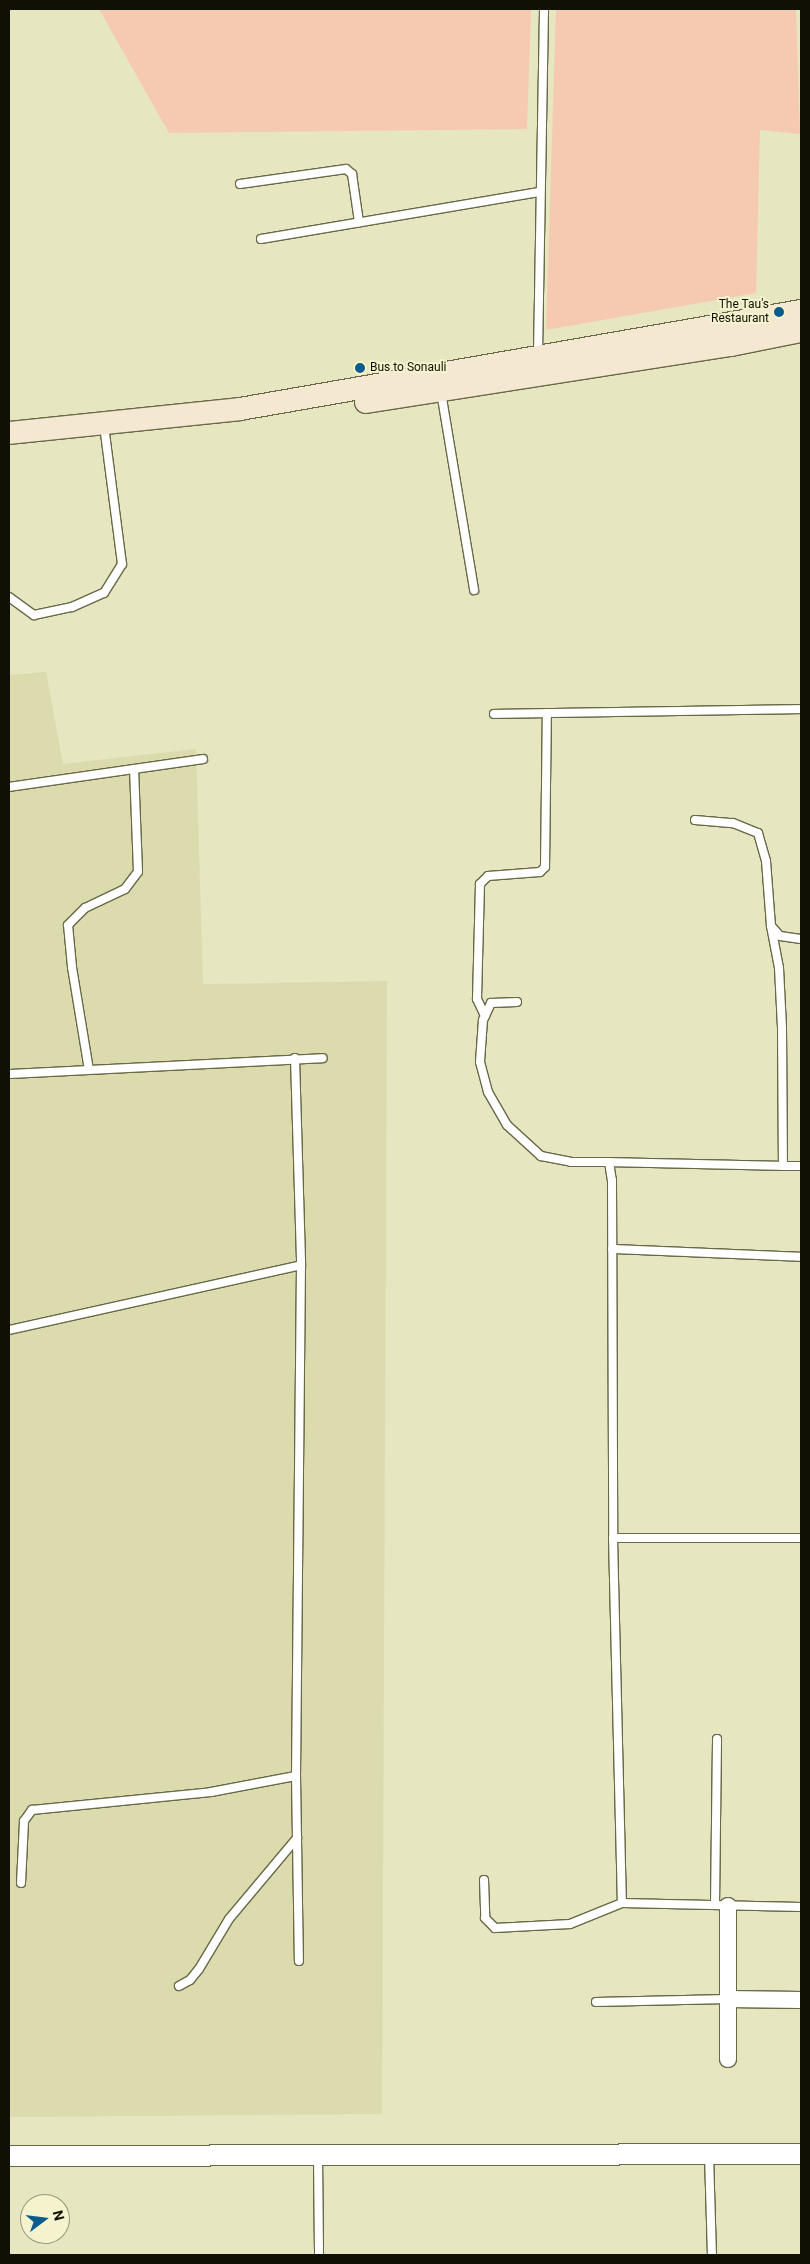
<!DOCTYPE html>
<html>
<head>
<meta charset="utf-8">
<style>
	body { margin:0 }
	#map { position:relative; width:810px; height:2264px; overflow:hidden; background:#e6e6c0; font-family:Roboto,sans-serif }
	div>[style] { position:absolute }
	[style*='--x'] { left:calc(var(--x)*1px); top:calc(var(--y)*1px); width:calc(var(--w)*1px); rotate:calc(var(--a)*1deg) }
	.built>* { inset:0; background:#dbdbae }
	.green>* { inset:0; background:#f6cab0 }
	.roads { filter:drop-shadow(1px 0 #696847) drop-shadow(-1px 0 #696847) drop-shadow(0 1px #696847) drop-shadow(0 -1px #696847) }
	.service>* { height:8px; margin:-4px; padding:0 4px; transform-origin:4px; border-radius:4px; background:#fff }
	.minor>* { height:16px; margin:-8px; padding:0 8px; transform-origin:8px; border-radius:8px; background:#fff }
	.tertiary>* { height:20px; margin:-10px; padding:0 10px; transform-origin:10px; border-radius:10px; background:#fff }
	.secondary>* { height:22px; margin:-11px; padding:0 11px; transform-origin:11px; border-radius:11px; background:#f5e8d2 }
	.dots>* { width:14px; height:14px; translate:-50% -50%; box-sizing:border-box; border:2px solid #f4f3cd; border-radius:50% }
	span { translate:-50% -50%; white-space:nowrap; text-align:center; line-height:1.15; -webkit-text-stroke:4px #f4f3cd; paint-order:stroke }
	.poi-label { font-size:12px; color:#111004 }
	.right { translate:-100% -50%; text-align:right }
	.left { translate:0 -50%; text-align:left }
	.frame { position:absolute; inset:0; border:10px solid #111004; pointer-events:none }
	.north { position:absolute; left:20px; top:2194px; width:50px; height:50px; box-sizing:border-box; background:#f4f3cd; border:1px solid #99987d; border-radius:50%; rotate:75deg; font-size:14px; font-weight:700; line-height:20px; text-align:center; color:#111004 }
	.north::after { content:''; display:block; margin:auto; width:18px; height:22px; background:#0b5b8d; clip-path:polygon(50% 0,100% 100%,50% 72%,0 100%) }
</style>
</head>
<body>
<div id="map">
	<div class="built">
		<i style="clip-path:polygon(46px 672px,63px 764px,196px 749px,203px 984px,387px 981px,382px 2114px,9px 2117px,9px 675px)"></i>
	</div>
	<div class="green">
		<i style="clip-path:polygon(99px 9px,531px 9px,527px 129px,169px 133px)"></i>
		<i style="clip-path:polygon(556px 9px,796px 9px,800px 134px,760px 130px,756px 293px,546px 330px)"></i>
	</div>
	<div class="roads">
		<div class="service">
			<i style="--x:240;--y:184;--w:107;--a:-8.1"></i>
			<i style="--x:346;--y:169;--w:8;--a:40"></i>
			<i style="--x:352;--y:174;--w:49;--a:81.7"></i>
			<i style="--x:261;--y:239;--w:282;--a:-9.6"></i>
			<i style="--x:538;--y:354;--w:345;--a:-89"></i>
			<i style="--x:441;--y:392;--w:201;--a:80.5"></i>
			<i style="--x:9;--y:597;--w:31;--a:36"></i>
			<i style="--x:34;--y:615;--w:39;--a:-12"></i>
			<i style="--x:72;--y:607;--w:35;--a:-24"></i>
			<i style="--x:104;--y:593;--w:34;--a:-58"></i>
			<i style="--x:122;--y:564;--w:139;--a:-97.4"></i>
			<i style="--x:494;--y:714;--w:307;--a:-0.9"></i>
			<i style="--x:9;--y:787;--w:196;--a:-8.2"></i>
			<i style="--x:695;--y:820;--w:38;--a:5"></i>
			<i style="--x:733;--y:823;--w:27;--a:22"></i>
			<i style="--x:758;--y:833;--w:29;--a:74"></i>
			<i style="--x:766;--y:861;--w:65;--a:85.6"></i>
			<i style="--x:771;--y:926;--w:13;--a:48"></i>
			<i style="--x:780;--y:936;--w:21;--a:8"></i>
			<i style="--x:771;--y:926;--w:43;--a:79.2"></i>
			<i style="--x:779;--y:968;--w:60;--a:87.1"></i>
			<i style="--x:782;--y:1028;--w:138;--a:89.6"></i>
			<i style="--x:783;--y:1166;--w:18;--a:0"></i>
			<i style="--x:517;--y:1002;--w:26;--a:178"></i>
			<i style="--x:491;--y:1003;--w:19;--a:115"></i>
			<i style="--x:483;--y:1020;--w:42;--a:94.1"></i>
			<i style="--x:480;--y:1062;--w:31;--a:75"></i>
			<i style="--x:488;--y:1092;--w:38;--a:60"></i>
			<i style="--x:507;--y:1125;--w:46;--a:42.4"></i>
			<i style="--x:541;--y:1156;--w:31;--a:11"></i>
			<i style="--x:571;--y:1162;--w:38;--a:0"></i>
			<i style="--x:609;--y:1162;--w:18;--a:81"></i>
			<i style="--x:612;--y:1180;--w:358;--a:89.8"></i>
			<i style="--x:613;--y:1538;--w:365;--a:88.6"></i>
			<i style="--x:485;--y:1016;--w:19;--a:-115"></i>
			<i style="--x:477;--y:999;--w:115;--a:-88.5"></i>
			<i style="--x:480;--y:884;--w:11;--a:-45"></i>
			<i style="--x:488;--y:876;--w:52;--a:-4.4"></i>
			<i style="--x:540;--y:872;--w:7;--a:-45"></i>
			<i style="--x:545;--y:867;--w:154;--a:-89.3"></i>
			<i style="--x:295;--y:1058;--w:207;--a:88.3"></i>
			<i style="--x:301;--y:1265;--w:511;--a:90.56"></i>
			<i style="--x:296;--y:1776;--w:185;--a:89.1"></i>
			<i style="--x:89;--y:1070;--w:104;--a:-99.4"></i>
			<i style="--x:72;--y:967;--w:42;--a:-95.4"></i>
			<i style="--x:68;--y:925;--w:24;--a:-45"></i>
			<i style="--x:85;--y:908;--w:44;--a:-25.4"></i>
			<i style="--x:125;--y:889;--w:21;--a:-53"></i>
			<i style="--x:138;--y:872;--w:103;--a:-92.2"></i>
			<i style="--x:9;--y:1074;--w:314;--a:-2.9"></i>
			<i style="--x:609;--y:1162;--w:174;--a:1.3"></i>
			<i style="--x:612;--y:1249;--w:189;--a:2.4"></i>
			<i style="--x:9;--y:1330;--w:299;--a:-12.5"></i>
			<i style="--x:613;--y:1538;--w:188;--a:0"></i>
			<i style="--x:484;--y:1880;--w:38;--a:88"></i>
			<i style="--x:485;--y:1918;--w:14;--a:45"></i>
			<i style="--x:495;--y:1928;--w:75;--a:-3.1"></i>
			<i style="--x:570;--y:1924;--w:56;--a:-22"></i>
			<i style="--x:622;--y:1903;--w:179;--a:1.3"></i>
			<i style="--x:21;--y:1883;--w:62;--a:-87.2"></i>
			<i style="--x:24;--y:1821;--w:14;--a:-54"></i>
			<i style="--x:32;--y:1810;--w:180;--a:-5.7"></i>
			<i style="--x:211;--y:1792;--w:86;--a:-10.7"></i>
			<i style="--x:715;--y:1905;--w:166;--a:-89.3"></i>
			<i style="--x:179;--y:1986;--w:13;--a:-29"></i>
			<i style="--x:190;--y:1980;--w:14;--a:-51"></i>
			<i style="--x:199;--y:1969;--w:58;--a:-59"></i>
			<i style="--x:229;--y:1919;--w:106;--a:-50"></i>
			<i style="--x:596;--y:2002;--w:132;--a:-1.3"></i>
			<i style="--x:709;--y:2155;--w:100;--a:88.3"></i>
			<i style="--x:318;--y:2156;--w:99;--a:89.4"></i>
		</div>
		<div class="minor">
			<i style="--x:728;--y:1999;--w:73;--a:0.8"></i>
			<i style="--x:728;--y:2059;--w:153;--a:-90"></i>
		</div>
		<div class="tertiary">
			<i style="--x:9;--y:2156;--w:792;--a:-0.14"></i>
		</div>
		<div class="secondary">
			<i style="--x:366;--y:402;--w:369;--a:-8.9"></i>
			<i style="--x:731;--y:345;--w:71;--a:-11.3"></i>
			<i style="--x:9;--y:433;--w:232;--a:-5.9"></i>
			<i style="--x:240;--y:409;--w:569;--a:-9.91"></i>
		</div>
	</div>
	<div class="dots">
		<i style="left:779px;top:312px;background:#0b5b8d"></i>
		<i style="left:360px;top:368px;background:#0b5b8d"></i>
	</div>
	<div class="poi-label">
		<span class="right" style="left:769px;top:312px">The Tau's<br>Restaurant</span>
		<span class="left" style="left:370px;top:368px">Bus to Sonauli</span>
	</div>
	<div class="frame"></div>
	<div class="north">N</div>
</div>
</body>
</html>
